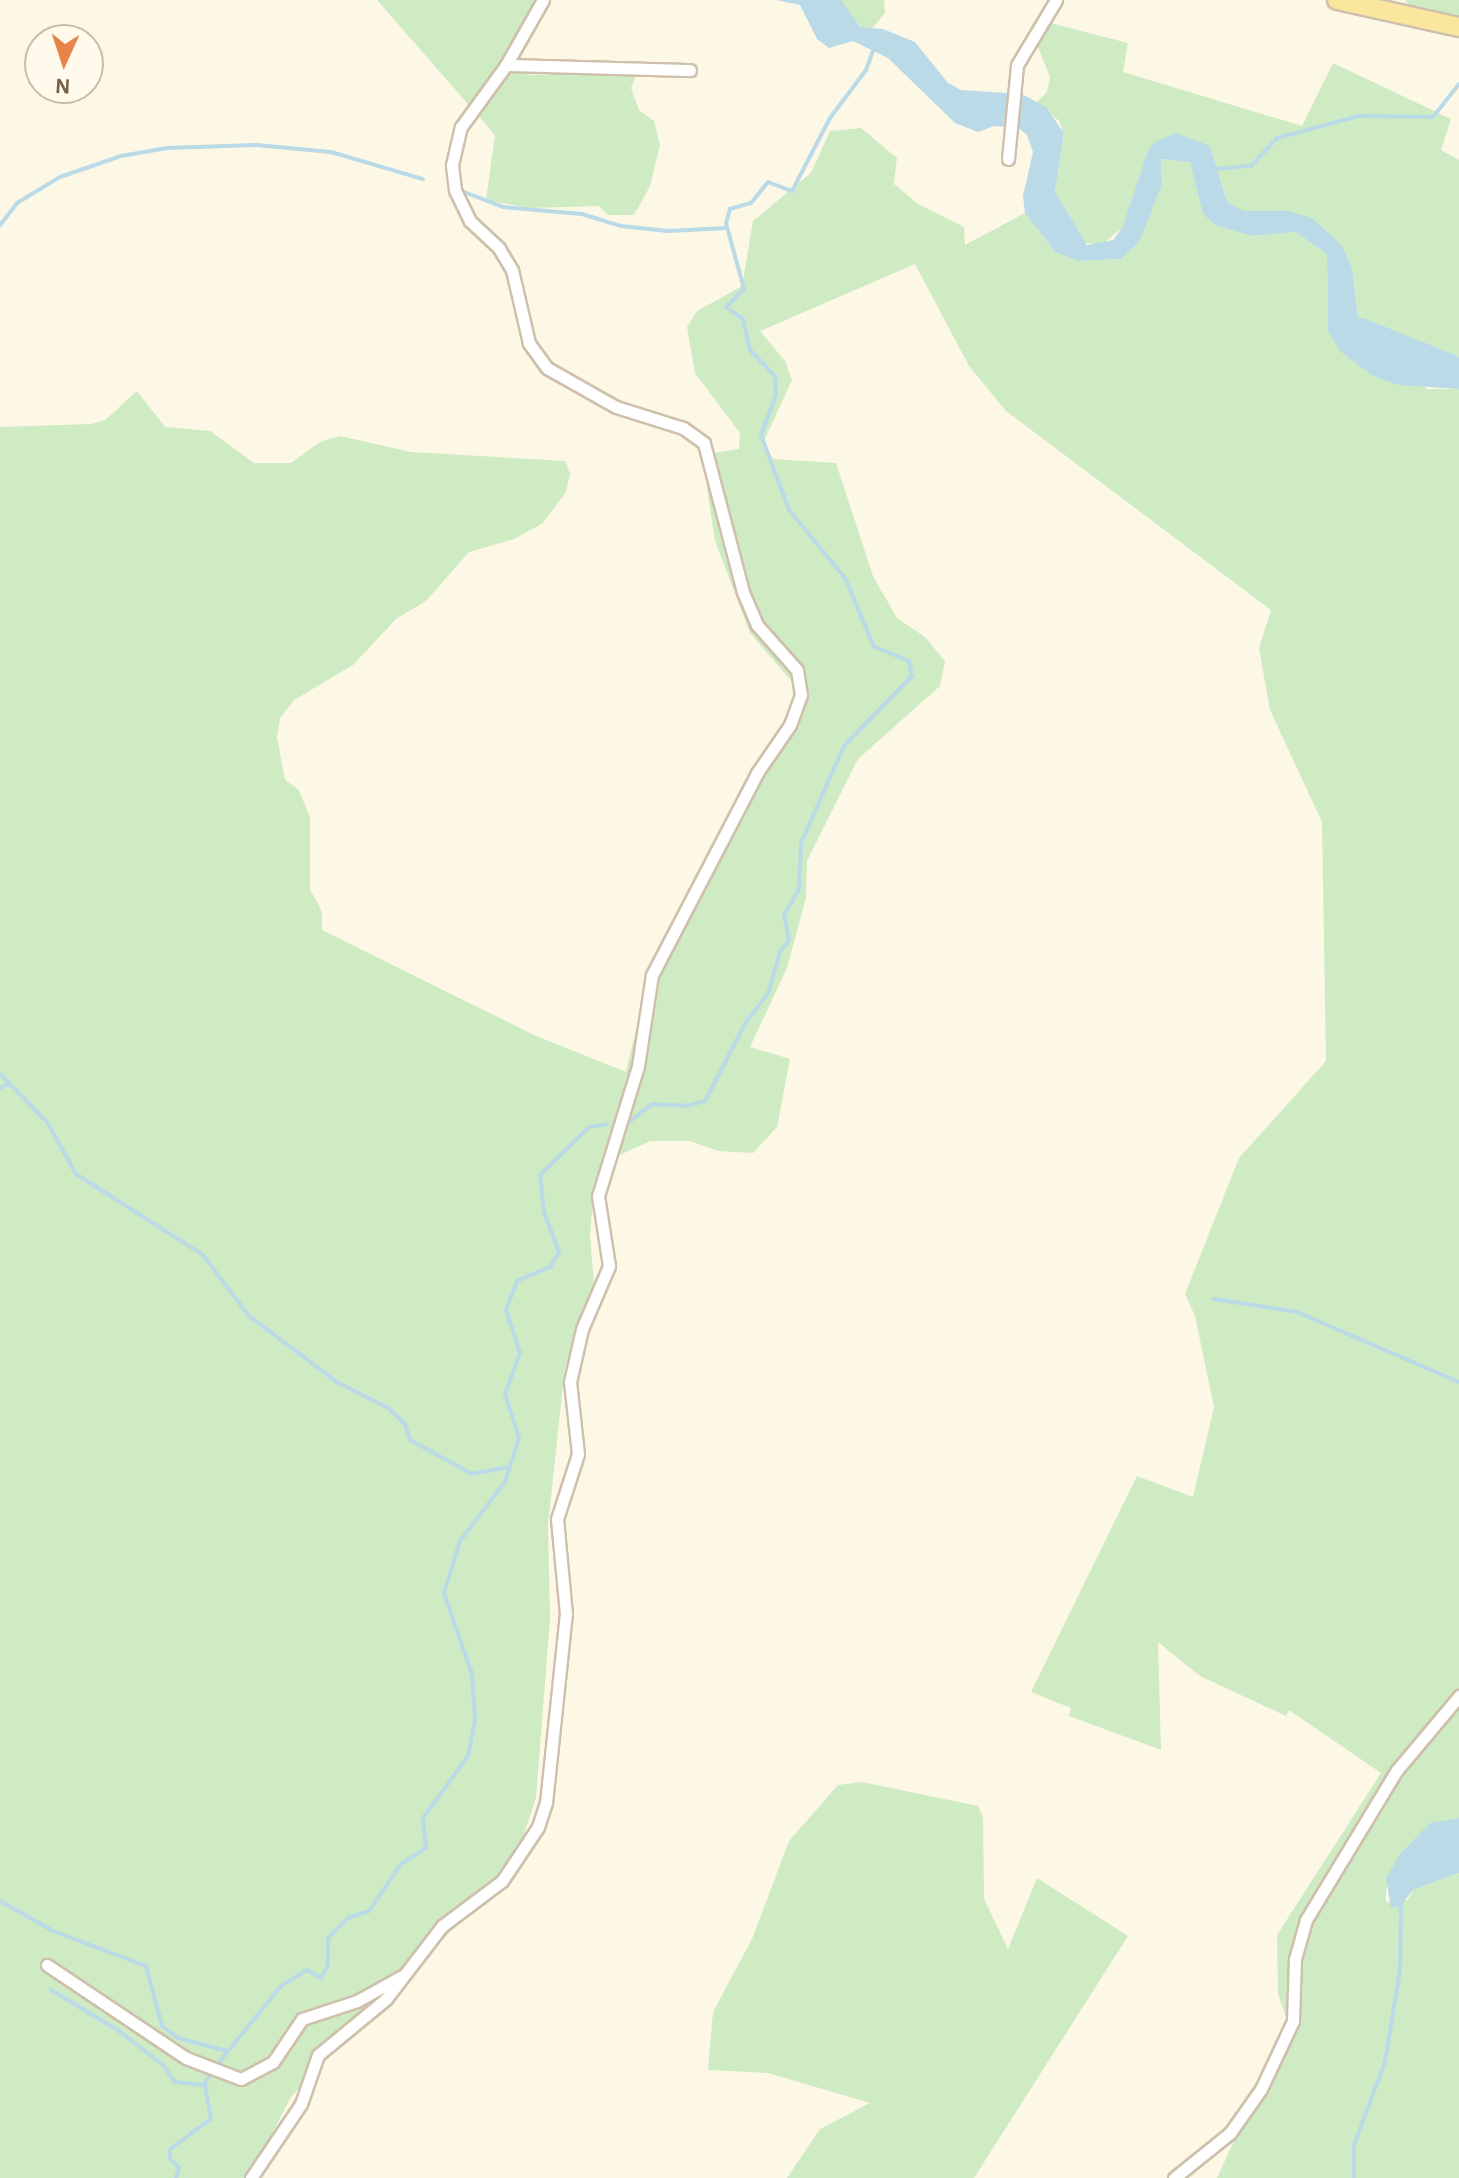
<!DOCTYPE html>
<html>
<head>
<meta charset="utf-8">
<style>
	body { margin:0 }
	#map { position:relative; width:1459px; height:2178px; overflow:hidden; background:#fdf7e6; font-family:"Alegreya Sans",sans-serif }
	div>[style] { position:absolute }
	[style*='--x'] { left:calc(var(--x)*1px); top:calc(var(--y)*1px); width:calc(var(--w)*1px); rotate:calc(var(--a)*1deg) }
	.green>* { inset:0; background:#ceebc4 }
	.water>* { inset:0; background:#badae7 }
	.stream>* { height:4px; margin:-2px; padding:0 2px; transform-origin:2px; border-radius:2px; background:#badae7 }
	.river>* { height:22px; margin:-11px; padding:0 11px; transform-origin:11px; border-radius:11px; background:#badae7 }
	.roads { filter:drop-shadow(2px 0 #cec0ac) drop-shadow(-2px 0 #cec0ac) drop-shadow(0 2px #cec0ac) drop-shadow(0 -2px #cec0ac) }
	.minor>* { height:11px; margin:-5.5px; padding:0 5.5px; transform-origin:5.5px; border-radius:5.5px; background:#fff }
	.primary>* { height:18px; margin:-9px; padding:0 9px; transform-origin:9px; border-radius:9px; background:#fbe69e }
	span { translate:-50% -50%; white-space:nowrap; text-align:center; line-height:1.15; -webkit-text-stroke:6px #fffaec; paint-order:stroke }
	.north { position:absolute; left:24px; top:24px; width:80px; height:80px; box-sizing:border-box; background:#fffaec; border:2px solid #c8bcab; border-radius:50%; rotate:183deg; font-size:22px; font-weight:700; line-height:32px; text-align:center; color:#76604a }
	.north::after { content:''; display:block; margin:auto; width:28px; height:36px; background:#e7844a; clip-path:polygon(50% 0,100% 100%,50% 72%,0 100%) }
</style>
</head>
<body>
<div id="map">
	<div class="green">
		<i style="clip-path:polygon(377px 0,541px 0,508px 68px,528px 75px,638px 70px,631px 88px,639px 110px,654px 121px,660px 145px,650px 186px,634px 215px,608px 215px,599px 206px,529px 208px,486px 200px,495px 135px)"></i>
		<i style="clip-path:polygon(841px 0,884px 0,885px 13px,869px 32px,854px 22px)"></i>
		<i style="clip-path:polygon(1405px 0,1459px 0,1459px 27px,1416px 17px)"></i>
		<i style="clip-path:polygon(1039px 20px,1128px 43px,1123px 72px,1302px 126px,1333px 63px,1451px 119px,1441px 150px,1459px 160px,1459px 357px,1424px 342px,1391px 341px,1365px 328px,1358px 318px,1352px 268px,1289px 211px,1243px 211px,1227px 202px,1210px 146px,1148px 150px,1122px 228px,1101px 245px,1081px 242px,1055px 192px,1064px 133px,1059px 121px,1037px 102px,1047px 92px,1050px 77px,1034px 37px)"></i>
		<i style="clip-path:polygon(861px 128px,897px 158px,894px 184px,918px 204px,964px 227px,965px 245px,1025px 213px,1055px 252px,1079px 261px,1121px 259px,1140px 241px,1162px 184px,1161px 159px,1191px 162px,1203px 214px,1215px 224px,1252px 236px,1295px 232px,1327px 254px,1328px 332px,1428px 389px,1459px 389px,1459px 1818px,1430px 1824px,1400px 1854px,1386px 1890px,1386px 1902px,1408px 1900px,1413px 1890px,1459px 1873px,1459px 2178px,1217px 2178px,1288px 2023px,1278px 1994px,1277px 1935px,1381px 1773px,1289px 1710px,1286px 1716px,1200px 1676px,1158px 1642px,1161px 1750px,1069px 1716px,1071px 1708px,1031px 1692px,1137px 1476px,1193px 1497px,1214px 1407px,1195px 1316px,1185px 1294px,1239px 1158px,1326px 1061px,1322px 822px,1270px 710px,1259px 648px,1271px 610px,1006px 411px,969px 366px,915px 264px,760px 331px,785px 361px,792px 380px,762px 445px,773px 459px,836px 463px,873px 576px,897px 618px,925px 637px,945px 661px,940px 686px,858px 759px,807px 861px,806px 898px,787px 968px,750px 1047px,790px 1059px,777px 1127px,753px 1153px,718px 1151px,690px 1141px,650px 1141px,607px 1161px,594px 1189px,590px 1235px,594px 1283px,565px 1368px,548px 1524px,550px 1619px,536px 1798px,515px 1861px,489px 1894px,352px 2027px,291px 2097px,249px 2178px,0 2178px,0 427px,91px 424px,105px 420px,137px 391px,165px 427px,210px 431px,254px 463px,291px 463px,320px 442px,340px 436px,411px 452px,565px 461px,570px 474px,566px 492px,543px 523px,514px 539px,469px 552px,426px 601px,396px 619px,353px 665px,294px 700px,280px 718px,277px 737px,285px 780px,299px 790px,310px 818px,310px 889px,322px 912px,322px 930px,534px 1035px,626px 1072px,650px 970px,794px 715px,792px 682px,750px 633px,715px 541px,702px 455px,739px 449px,740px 433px,695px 373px,687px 327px,697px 311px,742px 286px,753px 221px,811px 173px,830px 131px)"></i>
		<i style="clip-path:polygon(862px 1782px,978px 1806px,983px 1817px,984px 1899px,1008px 1949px,1037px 1878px,1128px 1936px,974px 2178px,787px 2178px,820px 2129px,870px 2103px,768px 2073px,708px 2070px,713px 2012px,752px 1939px,789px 1841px,838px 1785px)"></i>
	</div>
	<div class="water">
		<i style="clip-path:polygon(776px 0,841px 0,860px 27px,883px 29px,915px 42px,948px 83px,961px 90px,1022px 94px,1046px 107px,1064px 133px,1055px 192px,1087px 245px,1113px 240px,1122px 228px,1148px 150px,1157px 141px,1176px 133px,1210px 146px,1227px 202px,1244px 211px,1289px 211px,1312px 218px,1341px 245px,1352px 268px,1358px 318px,1365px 328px,1391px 341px,1424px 342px,1459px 357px,1459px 389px,1399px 385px,1373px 376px,1341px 352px,1328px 332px,1327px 254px,1295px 232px,1252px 236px,1215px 225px,1203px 214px,1190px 162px,1161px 159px,1162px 184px,1140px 241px,1121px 259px,1079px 261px,1055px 252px,1025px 213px,1023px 196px,1033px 152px,1027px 135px,1018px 128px,994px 126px,978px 132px,955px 123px,888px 58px,853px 41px,829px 48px,817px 39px,800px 5px)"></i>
		<i style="clip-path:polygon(1459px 1818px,1459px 1873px,1413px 1890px,1401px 1906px,1391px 1908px,1386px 1878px,1400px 1854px,1430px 1823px)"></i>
	</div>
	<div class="stream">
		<i style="--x:1215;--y:169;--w:36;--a:-5"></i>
		<i style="--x:1251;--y:166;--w:38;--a:-47"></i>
		<i style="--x:1277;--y:138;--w:85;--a:-15"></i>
		<i style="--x:1359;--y:116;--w:74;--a:0.8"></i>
		<i style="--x:1433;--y:117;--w:42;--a:-51.8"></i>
		<i style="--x:459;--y:190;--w:47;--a:21.1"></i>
		<i style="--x:503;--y:207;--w:79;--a:5.1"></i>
		<i style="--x:582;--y:214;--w:41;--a:17.1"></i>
		<i style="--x:621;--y:226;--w:47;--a:6.1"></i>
		<i style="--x:668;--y:231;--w:59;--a:-2.9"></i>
		<i style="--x:0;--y:225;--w:28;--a:-52"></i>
		<i style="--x:17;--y:203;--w:50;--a:-31.2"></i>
		<i style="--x:60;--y:177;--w:65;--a:-19"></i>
		<i style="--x:121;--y:156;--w:47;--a:-9.9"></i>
		<i style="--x:167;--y:148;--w:90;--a:-1.9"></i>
		<i style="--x:257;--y:145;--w:74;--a:5.4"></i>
		<i style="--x:331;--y:152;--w:96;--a:16.4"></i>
		<i style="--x:0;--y:1074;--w:67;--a:45.6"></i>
		<i style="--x:47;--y:1122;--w:60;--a:60.9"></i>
		<i style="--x:76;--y:1174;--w:151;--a:32.5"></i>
		<i style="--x:203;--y:1255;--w:76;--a:53"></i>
		<i style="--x:249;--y:1316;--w:110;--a:36.9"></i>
		<i style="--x:337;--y:1382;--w:57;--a:27"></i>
		<i style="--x:388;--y:1408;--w:23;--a:43"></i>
		<i style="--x:405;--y:1424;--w:17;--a:73"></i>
		<i style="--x:410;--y:1440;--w:71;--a:28.7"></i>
		<i style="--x:472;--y:1474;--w:37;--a:-11"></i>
		<i style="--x:0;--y:1088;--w:10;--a:-24"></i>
		<i style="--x:624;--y:1126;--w:36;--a:-38"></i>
		<i style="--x:652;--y:1104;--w:34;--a:3"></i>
		<i style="--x:686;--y:1106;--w:20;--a:-15"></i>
		<i style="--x:705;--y:1101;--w:89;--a:-62.6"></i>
		<i style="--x:746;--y:1022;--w:36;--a:-52"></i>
		<i style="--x:768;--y:994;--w:44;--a:-74.1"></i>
		<i style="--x:780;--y:952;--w:15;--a:-53"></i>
		<i style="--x:789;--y:940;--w:25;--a:-101"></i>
		<i style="--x:784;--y:915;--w:30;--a:-60"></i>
		<i style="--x:799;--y:889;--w:46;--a:-87.5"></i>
		<i style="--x:801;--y:843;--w:106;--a:-66.1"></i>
		<i style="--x:844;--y:746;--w:98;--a:-45.8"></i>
		<i style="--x:912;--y:676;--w:15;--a:-101"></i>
		<i style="--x:909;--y:661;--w:38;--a:-158"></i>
		<i style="--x:874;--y:647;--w:75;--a:-112.8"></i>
		<i style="--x:845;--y:578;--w:88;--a:-129.5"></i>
		<i style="--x:789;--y:510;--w:80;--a:-110.5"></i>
		<i style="--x:761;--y:435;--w:43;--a:-69.4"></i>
		<i style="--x:776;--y:395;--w:19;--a:-93"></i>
		<i style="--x:775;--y:376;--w:36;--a:-134"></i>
		<i style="--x:750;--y:350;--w:32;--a:-103"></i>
		<i style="--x:743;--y:319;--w:21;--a:-145"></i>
		<i style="--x:726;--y:307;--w:25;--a:-45"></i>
		<i style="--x:744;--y:289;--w:68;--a:-105.3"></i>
		<i style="--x:726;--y:223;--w:15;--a:-74"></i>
		<i style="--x:730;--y:209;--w:22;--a:-16"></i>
		<i style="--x:751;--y:203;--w:27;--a:-51"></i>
		<i style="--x:768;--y:182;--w:26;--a:21"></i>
		<i style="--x:792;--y:191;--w:82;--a:-62.5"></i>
		<i style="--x:830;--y:118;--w:60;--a:-53.1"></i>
		<i style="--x:866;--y:70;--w:23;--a:-70"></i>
		<i style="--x:1214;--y:1299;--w:84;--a:8.9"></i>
		<i style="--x:1297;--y:1312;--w:176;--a:23.4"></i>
		<i style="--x:0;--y:1901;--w:61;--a:29.5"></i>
		<i style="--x:53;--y:1931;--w:99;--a:20.6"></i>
		<i style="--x:146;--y:1966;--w:62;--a:75.1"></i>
		<i style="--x:162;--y:2026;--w:20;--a:37"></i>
		<i style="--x:178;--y:2038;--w:51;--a:14.9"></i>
		<i style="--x:51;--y:1990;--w:79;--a:31.1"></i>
		<i style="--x:119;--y:2031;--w:56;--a:37.7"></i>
		<i style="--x:163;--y:2065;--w:21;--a:55"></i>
		<i style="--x:175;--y:2082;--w:30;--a:6"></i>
		<i style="--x:176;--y:2178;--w:11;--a:-75"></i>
		<i style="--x:179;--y:2167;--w:12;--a:-138"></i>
		<i style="--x:170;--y:2159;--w:10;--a:-90"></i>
		<i style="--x:170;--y:2149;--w:51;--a:-36.2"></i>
		<i style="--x:211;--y:2119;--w:36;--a:-100"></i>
		<i style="--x:205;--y:2084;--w:18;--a:-61"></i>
		<i style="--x:214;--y:2068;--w:106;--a:-50.7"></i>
		<i style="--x:281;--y:1986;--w:31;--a:-32"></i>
		<i style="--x:307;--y:1970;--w:16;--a:30"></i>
		<i style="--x:321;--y:1978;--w:15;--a:-62"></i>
		<i style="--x:328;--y:1965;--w:27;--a:-90"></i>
		<i style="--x:328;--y:1938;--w:28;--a:-45"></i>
		<i style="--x:348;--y:1918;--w:22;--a:-18"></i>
		<i style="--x:369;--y:1911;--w:57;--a:-55.8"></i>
		<i style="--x:401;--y:1864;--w:30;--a:-33"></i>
		<i style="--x:426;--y:1848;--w:30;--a:-96"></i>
		<i style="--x:423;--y:1818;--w:77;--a:-54"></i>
		<i style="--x:468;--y:1756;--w:38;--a:-79"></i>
		<i style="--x:475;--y:1719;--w:45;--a:-93.8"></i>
		<i style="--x:472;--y:1674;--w:86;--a:-109.1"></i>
		<i style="--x:444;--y:1593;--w:54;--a:-72.9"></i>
		<i style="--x:460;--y:1541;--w:74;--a:-52.7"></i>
		<i style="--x:505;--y:1482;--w:46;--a:-72.3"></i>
		<i style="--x:519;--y:1438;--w:46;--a:-107.7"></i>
		<i style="--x:505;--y:1394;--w:44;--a:-69.9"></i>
		<i style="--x:520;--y:1353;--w:45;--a:-108"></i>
		<i style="--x:506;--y:1310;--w:31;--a:-69"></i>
		<i style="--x:517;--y:1281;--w:36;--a:-23"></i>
		<i style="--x:550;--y:1267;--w:17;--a:-59"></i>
		<i style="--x:559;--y:1252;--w:43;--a:-110.6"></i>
		<i style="--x:544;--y:1212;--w:37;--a:-96"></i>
		<i style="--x:540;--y:1175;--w:69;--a:-44.4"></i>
		<i style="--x:589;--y:1127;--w:18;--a:-9"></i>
		<i style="--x:1354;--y:2178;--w:33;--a:-90"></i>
		<i style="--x:1354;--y:2145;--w:89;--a:-69.5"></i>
		<i style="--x:1385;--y:2062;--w:93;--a:-80.7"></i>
		<i style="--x:1400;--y:1970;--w:65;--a:-89.1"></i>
	</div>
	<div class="river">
		<i style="--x:1361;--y:329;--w:106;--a:22.2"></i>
	</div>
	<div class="roads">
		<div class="minor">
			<i style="--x:506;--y:65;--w:184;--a:1.6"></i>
			<i style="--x:1008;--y:159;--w:94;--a:-84.5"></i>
			<i style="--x:1017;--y:65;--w:76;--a:-59"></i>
			<i style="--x:47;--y:1965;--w:167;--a:33.8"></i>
			<i style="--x:186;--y:2058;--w:59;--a:20.9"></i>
			<i style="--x:241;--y:2079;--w:36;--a:-28"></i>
			<i style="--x:273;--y:2062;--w:52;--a:-56"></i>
			<i style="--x:302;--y:2019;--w:58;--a:-18.1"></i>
			<i style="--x:357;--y:2001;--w:51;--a:-29.1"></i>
			<i style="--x:251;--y:2178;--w:89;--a:-56"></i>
			<i style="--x:301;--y:2104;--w:52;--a:-70.9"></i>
			<i style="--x:318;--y:2055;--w:88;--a:-39.5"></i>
			<i style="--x:386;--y:1999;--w:92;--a:-52.5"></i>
			<i style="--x:442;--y:1926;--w:75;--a:-36.9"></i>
			<i style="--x:502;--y:1881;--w:65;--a:-56.3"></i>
			<i style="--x:538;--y:1827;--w:25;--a:-72"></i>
			<i style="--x:546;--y:1803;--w:190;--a:-84"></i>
			<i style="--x:566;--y:1614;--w:95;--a:-95.4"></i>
			<i style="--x:557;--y:1519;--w:68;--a:-72.1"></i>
			<i style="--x:578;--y:1454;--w:72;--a:-96.3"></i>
			<i style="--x:570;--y:1382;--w:54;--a:-77.2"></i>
			<i style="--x:582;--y:1329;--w:69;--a:-66.8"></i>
			<i style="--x:609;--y:1266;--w:71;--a:-98.9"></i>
			<i style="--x:598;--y:1196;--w:136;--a:-72.9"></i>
			<i style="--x:638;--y:1066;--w:92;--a:-81.3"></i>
			<i style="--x:652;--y:975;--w:228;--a:-62.5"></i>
			<i style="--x:757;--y:773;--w:58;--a:-55.5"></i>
			<i style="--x:790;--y:725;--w:32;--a:-70"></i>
			<i style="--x:801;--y:695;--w:25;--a:-99"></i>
			<i style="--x:797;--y:670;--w:60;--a:-131.6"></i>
			<i style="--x:757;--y:625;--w:36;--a:-113"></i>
			<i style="--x:743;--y:592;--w:154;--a:-104.7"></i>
			<i style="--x:704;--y:443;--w:26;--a:-144"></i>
			<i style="--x:683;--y:428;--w:70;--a:-162.6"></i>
			<i style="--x:616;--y:407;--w:79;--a:-150.5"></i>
			<i style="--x:547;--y:368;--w:31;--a:-126"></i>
			<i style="--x:529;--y:343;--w:75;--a:-103.1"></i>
			<i style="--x:512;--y:270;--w:26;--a:-121"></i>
			<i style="--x:499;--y:248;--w:40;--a:-137"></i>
			<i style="--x:470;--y:221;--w:34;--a:-116"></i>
			<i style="--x:455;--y:190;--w:25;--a:-97"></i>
			<i style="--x:452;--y:165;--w:39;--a:-77"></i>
			<i style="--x:461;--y:127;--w:77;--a:-54"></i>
			<i style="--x:506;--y:65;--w:75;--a:-60.4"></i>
			<i style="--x:1174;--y:2178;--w:72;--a:-38.8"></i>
			<i style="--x:1230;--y:2133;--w:54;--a:-54.8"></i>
			<i style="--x:1261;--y:2089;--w:75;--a:-64.8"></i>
			<i style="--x:1293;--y:2021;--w:62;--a:-88.2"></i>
			<i style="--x:1295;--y:1959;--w:41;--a:-74.2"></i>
			<i style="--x:1306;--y:1920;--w:175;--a:-58.8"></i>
			<i style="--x:1397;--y:1770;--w:97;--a:-50"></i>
		</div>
		<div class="primary">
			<i style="--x:1337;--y:0;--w:125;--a:12.5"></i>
		</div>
	</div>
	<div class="north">N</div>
</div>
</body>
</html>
